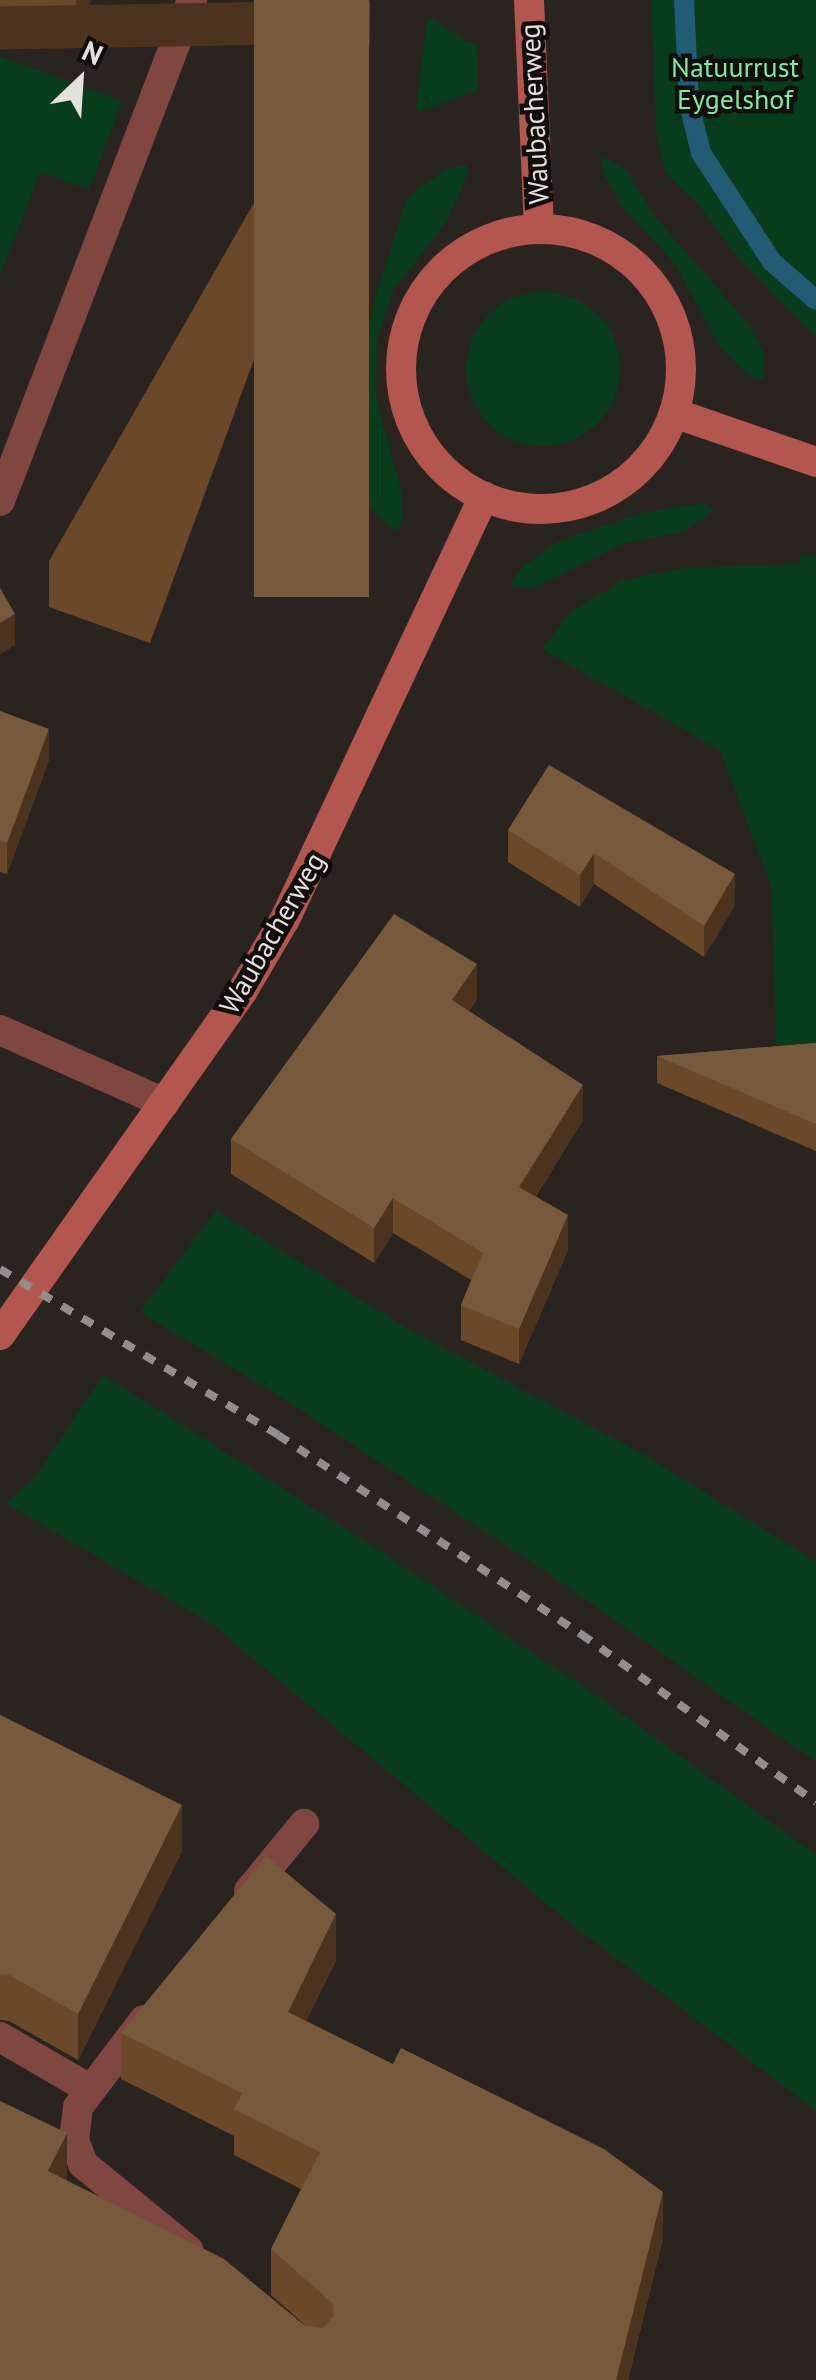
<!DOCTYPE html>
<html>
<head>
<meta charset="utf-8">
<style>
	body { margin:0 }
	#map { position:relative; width:816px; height:2380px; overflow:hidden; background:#2a2421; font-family:"PT Sans",sans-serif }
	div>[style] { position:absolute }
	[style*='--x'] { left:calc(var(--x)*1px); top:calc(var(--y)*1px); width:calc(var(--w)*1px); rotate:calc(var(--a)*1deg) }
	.green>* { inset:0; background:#073c1c }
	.round { border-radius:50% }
	.stream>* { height:20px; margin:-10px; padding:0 10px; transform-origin:10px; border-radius:10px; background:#225c74 }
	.lane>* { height:30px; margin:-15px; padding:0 15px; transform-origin:15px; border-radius:15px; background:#804640 }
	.street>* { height:30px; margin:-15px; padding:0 15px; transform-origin:15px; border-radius:15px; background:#804640 }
	.secondary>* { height:30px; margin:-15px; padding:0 15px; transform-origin:15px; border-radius:15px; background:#b2564e }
	.secondary>.ring { margin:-15px; padding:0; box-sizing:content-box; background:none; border:30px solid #b2564e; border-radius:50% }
	.rail>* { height:8px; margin-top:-4px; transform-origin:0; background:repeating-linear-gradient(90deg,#928e8b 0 12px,transparent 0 24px) }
	.wall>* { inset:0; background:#6a4828 }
	.shaded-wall>* { inset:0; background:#4b331d; transform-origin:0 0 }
	.building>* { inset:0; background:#77593b; transform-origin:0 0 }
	span { translate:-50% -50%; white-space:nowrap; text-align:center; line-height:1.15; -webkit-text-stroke:9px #110e0d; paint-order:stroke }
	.park-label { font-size:28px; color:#7feb9e }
	.street-label { font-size:28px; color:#e4e0de }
	.north { position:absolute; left:30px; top:30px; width:100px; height:100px; -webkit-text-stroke:8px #110e0d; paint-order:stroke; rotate:25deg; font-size:28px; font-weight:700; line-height:40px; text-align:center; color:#e4e0de }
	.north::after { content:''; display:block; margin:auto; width:35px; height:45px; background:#e4e0de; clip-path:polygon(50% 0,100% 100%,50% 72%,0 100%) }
</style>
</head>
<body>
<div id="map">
	<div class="green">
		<i style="clip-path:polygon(651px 0,816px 0,816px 337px,739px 259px,699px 205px,665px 172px,656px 132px)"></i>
		<i style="clip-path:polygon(432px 18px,468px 43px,477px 43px,478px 90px,419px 112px,416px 107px,427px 22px)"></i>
		<i style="clip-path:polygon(0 56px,122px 101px,89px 190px,40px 172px,0 276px)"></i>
		<i style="clip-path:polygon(605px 157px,625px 169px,654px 215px,748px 324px,764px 352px,764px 378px,758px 380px,747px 374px,718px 344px,676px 265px,622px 206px,604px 175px,601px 162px)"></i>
		<i style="clip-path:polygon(466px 164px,469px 172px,446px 222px,394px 289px,377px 339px,375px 392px,402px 494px,403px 516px,399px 529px,393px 530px,371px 509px,365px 492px,360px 378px,374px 301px,407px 198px,443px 171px)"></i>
		<i class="round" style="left:466px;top:292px;width:154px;height:154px"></i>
		<i style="clip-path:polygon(706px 503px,713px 511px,684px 532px,625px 543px,534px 588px,512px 588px,512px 580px,524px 566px,559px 541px,646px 512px)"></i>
		<i style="clip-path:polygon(800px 554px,816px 557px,816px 1064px,777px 1065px,771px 886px,720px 750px,542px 649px,571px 612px,623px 580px,686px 568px,801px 564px)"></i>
		<i style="clip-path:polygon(216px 1211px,412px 1331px,646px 1456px,816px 1562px,816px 1762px,551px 1575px,273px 1392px,140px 1312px)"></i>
		<i style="clip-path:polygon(103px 1375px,360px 1538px,603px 1700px,816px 1855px,816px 2111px,566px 1920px,213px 1625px,6px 1503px,34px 1479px)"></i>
	</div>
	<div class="stream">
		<i style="--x:684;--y:0;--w:104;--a:87.2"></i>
		<i style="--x:689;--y:104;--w:50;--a:76.2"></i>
		<i style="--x:701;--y:153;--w:130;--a:56.9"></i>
		<i style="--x:772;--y:262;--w:58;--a:40.8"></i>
	</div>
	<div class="lane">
		<i style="--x:0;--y:501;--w:537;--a:-69.03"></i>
		<i style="--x:249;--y:1891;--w:87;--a:-50.6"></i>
		<i style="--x:144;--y:2020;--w:109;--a:127.2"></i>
		<i style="--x:78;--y:2107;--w:33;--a:97"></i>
		<i style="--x:74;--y:2140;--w:26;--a:69"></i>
		<i style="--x:83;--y:2164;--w:136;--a:39.3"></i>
		<i style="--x:0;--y:2037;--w:105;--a:30.2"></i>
	</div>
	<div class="street">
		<i style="--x:0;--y:1030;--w:180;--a:23.9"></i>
	</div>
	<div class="secondary">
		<i style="--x:529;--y:0;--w:228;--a:87.5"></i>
		<i class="ring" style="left:401px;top:229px;width:250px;height:250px"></i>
		<i style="--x:674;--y:413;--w:150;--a:19"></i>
		<i style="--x:0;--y:1335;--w:422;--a:-54.8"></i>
		<i style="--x:243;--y:990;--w:82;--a:-59.4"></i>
		<i style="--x:285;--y:919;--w:467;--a:-64.8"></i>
	</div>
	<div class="rail">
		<i style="--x:0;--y:1269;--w:324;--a:30.8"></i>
		<i style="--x:278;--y:1435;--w:363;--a:33.3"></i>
		<i style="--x:581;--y:1634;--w:289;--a:35.6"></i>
	</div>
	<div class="wall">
		<i style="clip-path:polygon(0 0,91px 0,76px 41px,0 13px)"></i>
		<i style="clip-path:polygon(370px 0,370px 43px,150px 643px,49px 607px,49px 561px)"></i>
		<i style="clip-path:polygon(0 711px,49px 760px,7px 874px,0 872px)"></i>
		<i style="clip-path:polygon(549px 765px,735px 905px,704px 957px,594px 884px,580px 907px,508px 862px,508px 830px)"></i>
		<i style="clip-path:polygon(477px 999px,469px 1011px,583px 1120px,536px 1196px,568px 1250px,519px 1364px,461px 1340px,461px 1305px,471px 1280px,393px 1233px,374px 1263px,231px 1174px,231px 1139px)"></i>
		<i style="clip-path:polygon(816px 1043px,816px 1151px,657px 1083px,657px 1056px)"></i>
		<i style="clip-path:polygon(0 1715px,182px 1851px,78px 2060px,9px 2021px,0 2020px)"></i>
		<i style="clip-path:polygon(336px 1960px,306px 2021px,663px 2238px,628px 2380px,0 2380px,66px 2180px,306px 2326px,271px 2295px,271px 2249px,301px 2189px,234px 2155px,234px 2136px,121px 2079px,121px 2033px)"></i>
	</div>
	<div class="shaded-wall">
		<i style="clip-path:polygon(77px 0,91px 0,76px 41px,76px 2px)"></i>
		<i style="left:369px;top:0;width:43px;height:636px;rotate:89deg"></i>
		<i style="clip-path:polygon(15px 614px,15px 645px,0 655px,0 623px)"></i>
		<i style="clip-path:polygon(49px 729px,49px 760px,7px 874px,7px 843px)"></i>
		<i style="clip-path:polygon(594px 853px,594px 884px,580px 907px,580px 875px)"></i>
		<i style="clip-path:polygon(735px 874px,735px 905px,704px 957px,704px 926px)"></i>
		<i style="clip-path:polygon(477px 964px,477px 999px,452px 1035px,452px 1000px)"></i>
		<i style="clip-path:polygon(583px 1085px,583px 1120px,519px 1222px,519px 1187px)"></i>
		<i style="clip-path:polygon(393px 1198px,393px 1233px,374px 1263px,374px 1228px)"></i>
		<i style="clip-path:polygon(568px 1215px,568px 1250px,519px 1364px,519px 1329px)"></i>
		<i style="clip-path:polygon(182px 1805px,182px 1851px,78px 2060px,78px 2014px)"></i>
		<i style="clip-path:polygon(336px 1914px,336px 1960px,288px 2058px,288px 2012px)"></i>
		<i style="clip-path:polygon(67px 2133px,67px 2179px,48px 2217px,48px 2171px)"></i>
		<i style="clip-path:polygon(663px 2192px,663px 2238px,628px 2380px,616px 2380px)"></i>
	</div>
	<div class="building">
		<i style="left:254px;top:0;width:115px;height:597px"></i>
		<i style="clip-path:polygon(0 588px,15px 614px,0 623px)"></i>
		<i style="clip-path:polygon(0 711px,49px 729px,7px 843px,0 840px)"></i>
		<i style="clip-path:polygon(549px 765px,735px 874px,704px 926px,594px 853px,580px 875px,508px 830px)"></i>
		<i style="clip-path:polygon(394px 914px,477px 964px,452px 1000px,583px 1085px,519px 1187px,568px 1215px,519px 1329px,461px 1305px,483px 1253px,393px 1198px,374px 1228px,231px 1139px)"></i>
		<i style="clip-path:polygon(816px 1043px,816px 1124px,657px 1056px)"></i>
		<i style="clip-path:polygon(0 1715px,182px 1805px,78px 2014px,9px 1975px,0 1974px)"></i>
		<i style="clip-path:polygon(266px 1856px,336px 1914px,288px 2012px,393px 2064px,401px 2048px,604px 2149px,663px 2192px,616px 2380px,0 2380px,0 2101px,67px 2133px,48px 2171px,224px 2259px,304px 2325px,323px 2328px,334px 2315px,333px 2304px,271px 2249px,320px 2152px,234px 2109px,242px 2093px,121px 2033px)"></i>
	</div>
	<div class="park-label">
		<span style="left:735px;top:83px">Natuurrust<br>Eygelshof</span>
	</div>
	<div class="street-label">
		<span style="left:534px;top:114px;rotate:-93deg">Waubacherweg</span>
		<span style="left:272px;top:933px;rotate:-60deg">Waubacherweg</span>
	</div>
	<div class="north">N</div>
</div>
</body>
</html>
